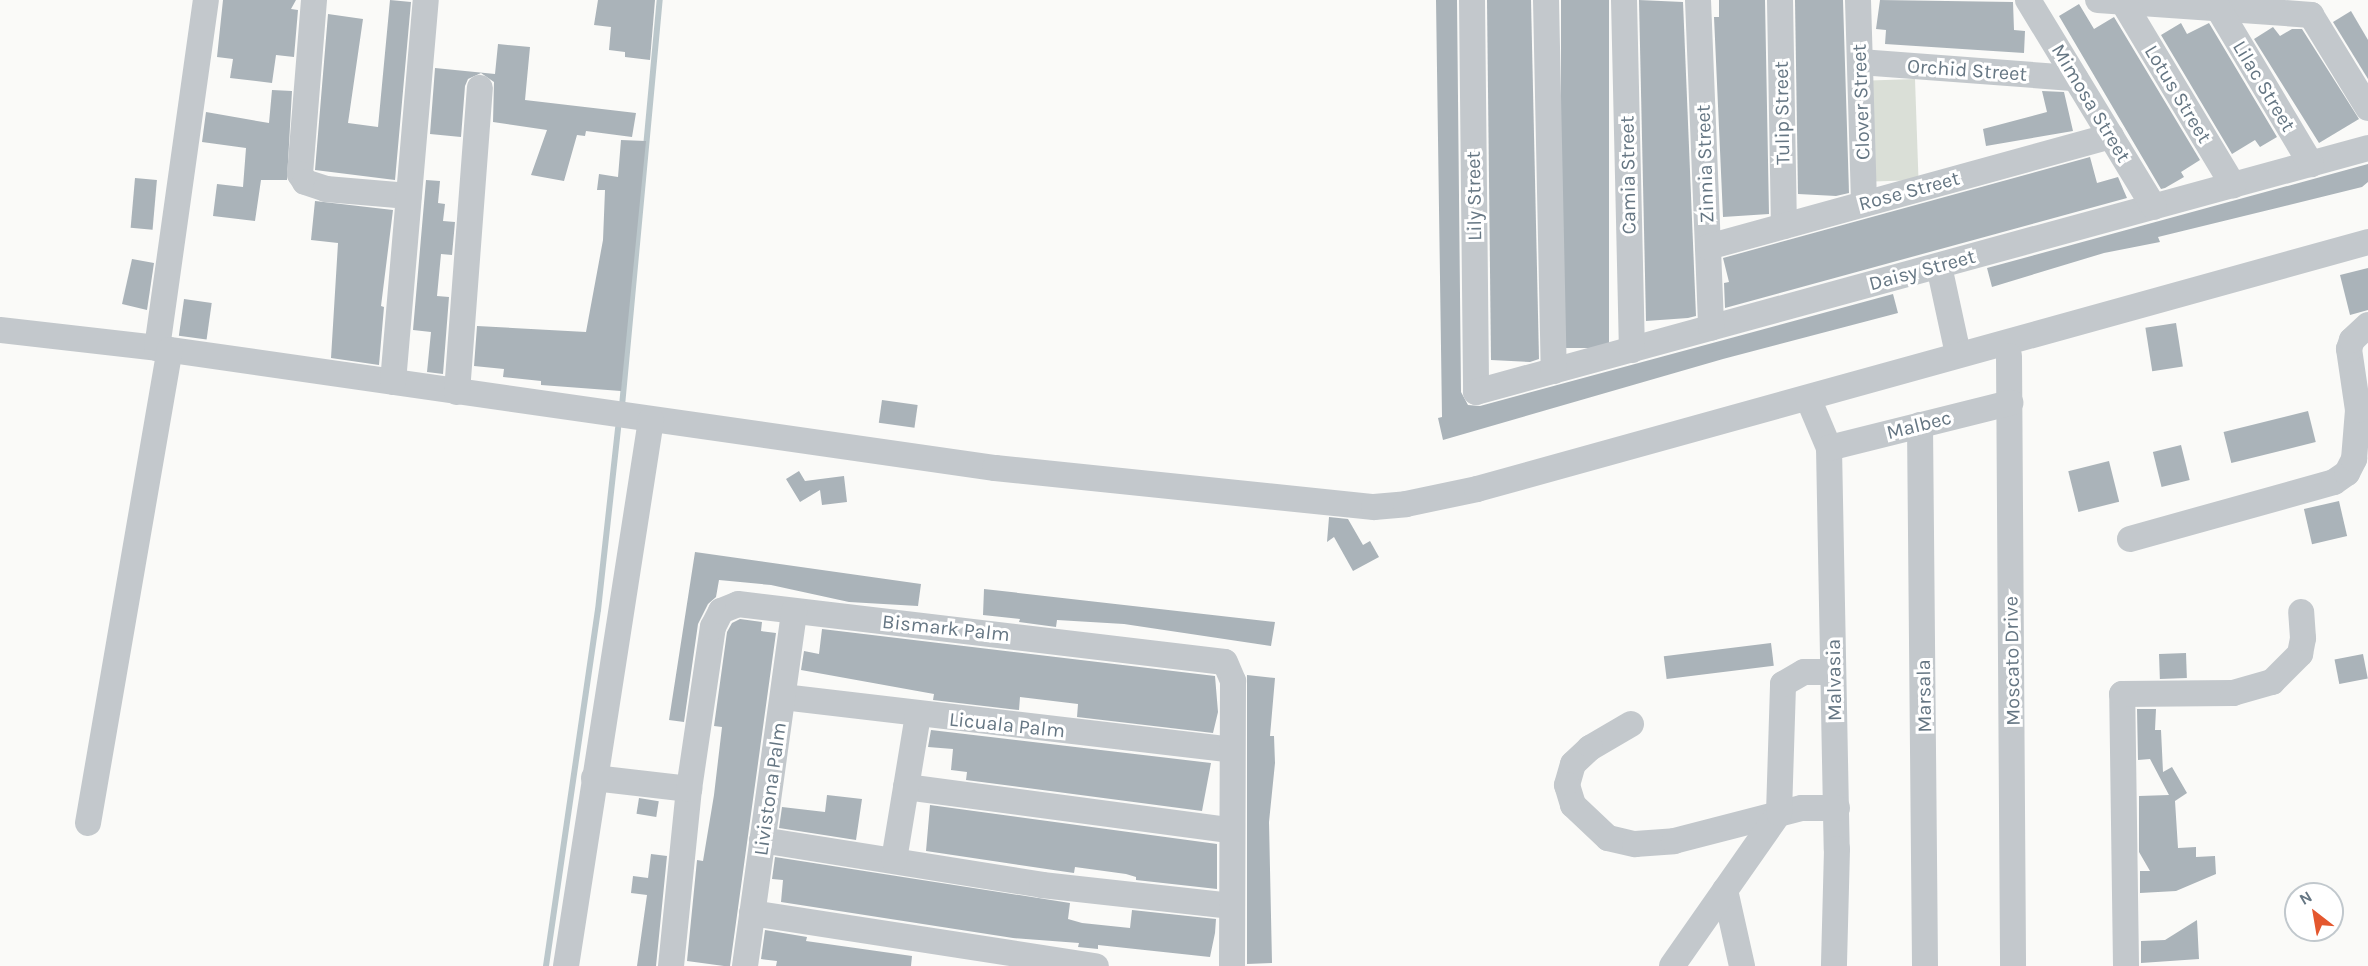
<!DOCTYPE html>
<html>
<head>
<meta charset="utf-8">
<style>
	body { margin:0 }
	#map { position:relative; width:2368px; height:966px; overflow:hidden; background:#fafaf8; font-family:Karla,sans-serif }
	div>[style] { position:absolute }
	[style*='--x'] { left:calc(var(--x)*1px); top:calc(var(--y)*1px); width:calc(var(--w)*1px); rotate:calc(var(--a)*1deg) }
	.green>* { inset:0; background:#dadfd7; transform-origin:0 0 }
	.stream>* { height:6px; margin:-3px; padding:0 3px; transform-origin:3px; border-radius:3px; background:#bbc7cb }
	.building>* { inset:0; background:#aab3b9; transform-origin:0 0 }
	.minor>* { height:26px; margin:-13px; padding:0 13px; transform-origin:13px; border-radius:13px; background:#c3c8cc }
	span { translate:-50% -50%; white-space:nowrap; text-align:center; line-height:1.15; -webkit-text-stroke:6px #fff; paint-order:stroke }
	.street-label { font-size:20px; color:#657683 }
	.north { position:absolute; left:2284px; top:882px; width:60px; height:60px; box-sizing:border-box; background:#fff; border:2px solid #c1c8cd; border-radius:50%; rotate:329deg; font-size:16px; font-weight:700; line-height:24px; text-align:center; color:#657683 }
	.north::after { content:''; display:block; margin:auto; width:21px; height:27px; background:#e4572e; clip-path:polygon(50% 0,100% 100%,50% 72%,0 100%) }
</style>
</head>
<body>
<div id="map">
	<div class="green">
		<i style="left:1915px;top:79px;width:101px;height:45px;rotate:88deg"></i>
	</div>
	<div class="stream">
		<i style="--x:622;--y:406;--w:408;--a:-84.7"></i>
		<i style="--x:546;--y:966;--w:360;--a:-81.7"></i>
		<i style="--x:598;--y:610;--w:183;--a:-83.7"></i>
	</div>
	<div class="building">
		<i style="clip-path:polygon(223px 0,296px 0,291px 9px,298px 10px,294px 57px,276px 55px,272px 83px,230px 78px,233px 59px,217px 57px)"></i>
		<i style="clip-path:polygon(390px 0,411px 2px,395px 180px,315px 170px,328px 14px,363px 19px,348px 123px,378px 127px)"></i>
		<i style="clip-path:polygon(598px 0,655px 0,650px 60px,625px 57px,625px 52px,609px 50px,611px 27px,594px 25px)"></i>
		<i style="clip-path:polygon(1436px 0,1457px 0,1461px 392px,1468px 405px,1480px 406px,1893px 294px,1898px 313px,1723px 359px,1443px 440px,1438px 418px,1442px 417px)"></i>
		<i style="clip-path:polygon(1487px 0,1531px 0,1539px 359px,1530px 362px,1491px 360px)"></i>
		<i style="left:1561px;top:0;width:48px;height:348px"></i>
		<i style="clip-path:polygon(1639px 0,1683px 2px,1696px 316px,1688px 318px,1646px 321px)"></i>
		<i style="clip-path:polygon(1719px 0,1765px 0,1769px 214px,1723px 217px,1714px 17px,1719px 17px)"></i>
		<i style="clip-path:polygon(1795px 0,1843px 0,1849px 193px,1836px 196px,1798px 194px)"></i>
		<i style="clip-path:polygon(1880px 0,2013px 2px,2014px 30px,2025px 31px,2024px 53px,1885px 44px,1886px 30px,1876px 29px)"></i>
		<i style="clip-path:polygon(2079px 4px,2094px 29px,2114px 17px,2200px 160px,2181px 172px,2184px 177px,2165px 188px,2161px 189px,2059px 16px)"></i>
		<i style="clip-path:polygon(2351px 11px,2368px 40px,2368px 79px,2333px 22px)"></i>
		<i style="clip-path:polygon(2181px 23px,2187px 34px,2209px 23px,2277px 137px,2260px 147px,2255px 140px,2232px 154px,2161px 35px)"></i>
		<i style="clip-path:polygon(2273px 27px,2280px 36px,2292px 29px,2302px 29px,2359px 119px,2319px 143px,2254px 39px)"></i>
		<i style="clip-path:polygon(498px 44px,530px 47px,525px 100px,636px 113px,632px 137px,586px 131px,585px 136px,577px 135px,564px 181px,531px 175px,547px 130px,493px 122px,494px 82px,481px 73px,468px 79px,465px 86px,461px 137px,430px 134px,435px 68px,495px 74px)"></i>
		<i style="clip-path:polygon(272px 90px,292px 91px,287px 180px,261px 180px,255px 221px,213px 216px,217px 184px,243px 187px,246px 148px,202px 142px,206px 112px,269px 123px)"></i>
		<i style="clip-path:polygon(2042px 91px,2064px 92px,2073px 131px,1986px 146px,1983px 129px,2047px 112px)"></i>
		<i style="clip-path:polygon(621px 140px,646px 141px,621px 391px,541px 385px,541px 381px,503px 377px,504px 369px,474px 366px,477px 326px,586px 332px,603px 240px,605px 190px,597px 190px,599px 174px,618px 177px)"></i>
		<i style="clip-path:polygon(2090px 157px,2097px 183px,2118px 177px,2127px 198px,1725px 308px,1724px 283px,1729px 282px,1723px 258px)"></i>
		<i style="clip-path:polygon(2368px 164px,2368px 182px,2362px 187px,2158px 237px,2160px 242px,2104px 253px,1992px 287px,1987px 268px)"></i>
		<i style="left:135px;top:178px;width:22px;height:50px;rotate:5deg"></i>
		<i style="clip-path:polygon(426px 180px,440px 181px,438px 203px,445px 204px,443px 221px,455px 222px,452px 255px,441px 254px,437px 296px,449px 297px,443px 374px,427px 372px,431px 332px,413px 330px)"></i>
		<i style="clip-path:polygon(315px 201px,393px 210px,381px 306px,384px 307px,379px 365px,331px 358px,338px 243px,311px 240px)"></i>
		<i style="clip-path:polygon(132px 259px,154px 263px,147px 310px,122px 304px)"></i>
		<i style="clip-path:polygon(2368px 268px,2368px 310px,2350px 315px,2340px 275px)"></i>
		<i style="left:184px;top:299px;width:28px;height:37px;rotate:8deg"></i>
		<i style="left:2176px;top:323px;width:44px;height:31px;rotate:81deg"></i>
		<i style="left:882px;top:400px;width:36px;height:23px;rotate:8deg"></i>
		<i style="left:2308px;top:411px;width:32px;height:87px;rotate:76deg"></i>
		<i style="left:2181px;top:445px;width:36px;height:29px;rotate:76deg"></i>
		<i style="left:2109px;top:461px;width:42px;height:42px;rotate:76deg"></i>
		<i style="clip-path:polygon(799px 471px,805px 481px,844px 476px,847px 502px,822px 505px,820px 490px,800px 502px,786px 479px)"></i>
		<i style="left:2339px;top:501px;width:36px;height:36px;rotate:77deg"></i>
		<i style="clip-path:polygon(1329px 517px,1348px 519px,1363px 545px,1370px 541px,1379px 557px,1353px 571px,1334px 537px,1327px 542px)"></i>
		<i style="clip-path:polygon(695px 552px,921px 584px,918px 606px,849px 602px,771px 585px,719px 580px,716px 597px,708px 604px,698px 624px,684px 722px,669px 720px)"></i>
		<i style="clip-path:polygon(984px 589px,1275px 622px,1271px 646px,1124px 624px,1057px 620px,1056px 627px,1019px 622px,1020px 619px,983px 615px)"></i>
		<i style="clip-path:polygon(740px 619px,762px 622px,761px 631px,776px 633px,730px 966px,724px 966px,687px 961px,697px 860px,703px 861px,714px 795px,722px 727px,714px 726px,727px 632px,732px 623px)"></i>
		<i style="clip-path:polygon(822px 629px,1215px 676px,1218px 712px,1213px 733px,1077px 717px,1078px 704px,1020px 697px,1019px 710px,933px 700px,934px 694px,801px 670px,804px 651px,819px 654px)"></i>
		<i style="left:1771px;top:643px;width:23px;height:108px;rotate:83deg"></i>
		<i style="left:2186px;top:653px;width:25px;height:27px;rotate:88deg"></i>
		<i style="left:2363px;top:654px;width:25px;height:29px;rotate:79deg"></i>
		<i style="clip-path:polygon(1247px 675px,1275px 678px,1270px 736px,1274px 736px,1275px 763px,1269px 822px,1272px 963px,1247px 964px)"></i>
		<i style="clip-path:polygon(2137px 709px,2156px 709px,2155px 730px,2161px 730px,2163px 772px,2172px 767px,2187px 793px,2175px 801px,2178px 848px,2196px 847px,2196px 857px,2215px 856px,2216px 874px,2176px 891px,2140px 893px,2140px 871px,2150px 871px,2139px 852px,2139px 796px,2169px 795px,2150px 759px,2138px 760px)"></i>
		<i style="clip-path:polygon(931px 730px,1211px 763px,1202px 811px,966px 780px,967px 772px,951px 770px,953px 749px,928px 747px)"></i>
		<i style="clip-path:polygon(827px 795px,862px 799px,856px 840px,779px 828px,782px 807px,825px 812px)"></i>
		<i style="left:639px;top:798px;width:20px;height:16px;rotate:9deg"></i>
		<i style="clip-path:polygon(930px 805px,1217px 844px,1217px 889px,1136px 880px,1136px 877px,1126px 874px,1075px 867px,1074px 873px,926px 851px)"></i>
		<i style="clip-path:polygon(651px 854px,667px 856px,656px 966px,637px 966px,647px 895px,631px 893px,633px 876px,648px 878px)"></i>
		<i style="clip-path:polygon(775px 857px,1070px 903px,1068px 919px,1082px 923px,1130px 928px,1132px 910px,1216px 919px,1215px 933px,1210px 957px,1098px 945px,1098px 949px,1078px 947px,1079px 943px,1013px 938px,781px 902px,783px 880px,772px 879px)"></i>
		<i style="clip-path:polygon(2197px 920px,2199px 959px,2141px 963px,2141px 941px,2165px 940px)"></i>
		<i style="clip-path:polygon(765px 930px,807px 937px,806px 941px,912px 956px,911px 966px,776px 966px,777px 961px,761px 959px)"></i>
	</div>
	<div class="minor">
		<i style="--x:314;--y:0;--w:175;--a:94.6"></i>
		<i style="--x:300;--y:174;--w:9;--a:58"></i>
		<i style="--x:305;--y:182;--w:22;--a:18"></i>
		<i style="--x:326;--y:189;--w:83;--a:4.8"></i>
		<i style="--x:1472;--y:0;--w:392;--a:89.4"></i>
		<i style="--x:1476;--y:392;--w:925;--a:-15.3"></i>
		<i style="--x:1546;--y:0;--w:371;--a:88.8"></i>
		<i style="--x:1624;--y:0;--w:350;--a:88.7"></i>
		<i style="--x:1698;--y:0;--w:328;--a:87.7"></i>
		<i style="--x:1780;--y:0;--w:226;--a:89"></i>
		<i style="--x:1858;--y:0;--w:203;--a:88.3"></i>
		<i style="--x:2028;--y:0;--w:242;--a:58.7"></i>
		<i style="--x:2098;--y:0;--w:214;--a:4"></i>
		<i style="--x:2311;--y:15;--w:109;--a:58.5"></i>
		<i style="--x:2123;--y:2;--w:214;--a:59"></i>
		<i style="--x:2218;--y:8;--w:182;--a:59.2"></i>
		<i style="--x:1860;--y:62;--w:216;--a:4.3"></i>
		<i style="--x:1708;--y:247;--w:418;--a:-15.4"></i>
		<i style="--x:1939;--y:266;--w:90;--a:77.8"></i>
		<i style="--x:0;--y:330;--w:158;--a:6.5"></i>
		<i style="--x:157;--y:348;--w:847;--a:8.15"></i>
		<i style="--x:995;--y:468;--w:381;--a:5.9"></i>
		<i style="--x:1374;--y:507;--w:32;--a:-5"></i>
		<i style="--x:1406;--y:504;--w:73;--a:-11.9"></i>
		<i style="--x:1477;--y:489;--w:925;--a:-15.49"></i>
		<i style="--x:157;--y:348;--w:351;--a:-82"></i>
		<i style="--x:2009;--y:356;--w:610;--a:89.62"></i>
		<i style="--x:393;--y:382;--w:383;--a:-85.1"></i>
		<i style="--x:457;--y:392;--w:305;--a:-85.7"></i>
		<i style="--x:1808;--y:398;--w:54;--a:67.2"></i>
		<i style="--x:1829;--y:448;--w:401;--a:88.9"></i>
		<i style="--x:1837;--y:849;--w:117;--a:91.5"></i>
		<i style="--x:1920;--y:425;--w:541;--a:89.47"></i>
		<i style="--x:1829;--y:448;--w:187;--a:-14"></i>
		<i style="--x:2130;--y:539;--w:212;--a:-15.6"></i>
		<i style="--x:2334;--y:482;--w:16;--a:-35"></i>
		<i style="--x:2347;--y:473;--w:16;--a:-63"></i>
		<i style="--x:2354;--y:459;--w:49;--a:-85.3"></i>
		<i style="--x:2358;--y:410;--w:62;--a:-98.4"></i>
		<i style="--x:2349;--y:349;--w:9;--a:-72"></i>
		<i style="--x:2352;--y:340;--w:22;--a:-43"></i>
		<i style="--x:783;--y:697;--w:451;--a:6.7"></i>
		<i style="--x:1631;--y:724;--w:48;--a:149.7"></i>
		<i style="--x:1590;--y:748;--w:23;--a:137"></i>
		<i style="--x:1573;--y:764;--w:22;--a:106"></i>
		<i style="--x:1567;--y:785;--w:21;--a:73"></i>
		<i style="--x:1573;--y:805;--w:48;--a:43.3"></i>
		<i style="--x:1608;--y:838;--w:28;--a:13"></i>
		<i style="--x:1635;--y:844;--w:39;--a:-4"></i>
		<i style="--x:1674;--y:841;--w:132;--a:-14.5"></i>
		<i style="--x:1802;--y:808;--w:35;--a:0"></i>
		<i style="--x:594;--y:778;--w:96;--a:6.6"></i>
		<i style="--x:906;--y:787;--w:326;--a:7.6"></i>
		<i style="--x:88;--y:823;--w:480;--a:-80.2"></i>
		<i style="--x:762;--y:840;--w:284;--a:9.1"></i>
		<i style="--x:1042;--y:885;--w:191;--a:6.3"></i>
		<i style="--x:894;--y:860;--w:147;--a:-80.6"></i>
		<i style="--x:1725;--y:890;--w:78;--a:77.4"></i>
		<i style="--x:752;--y:913;--w:348;--a:8.8"></i>
		<i style="--x:566;--y:966;--w:553;--a:-81.15"></i>
		<i style="--x:671;--y:966;--w:178;--a:-84.2"></i>
		<i style="--x:689;--y:789;--w:164;--a:-81.6"></i>
		<i style="--x:713;--y:627;--w:18;--a:-63"></i>
		<i style="--x:721;--y:611;--w:18;--a:-22"></i>
		<i style="--x:738;--y:604;--w:490;--a:6.8"></i>
		<i style="--x:1225;--y:662;--w:21;--a:67"></i>
		<i style="--x:1233;--y:681;--w:285;--a:90.2"></i>
		<i style="--x:745;--y:966;--w:358;--a:-82.1"></i>
		<i style="--x:1672;--y:966;--w:187;--a:-55"></i>
		<i style="--x:1779;--y:813;--w:129;--a:-88.2"></i>
		<i style="--x:1783;--y:684;--w:24;--a:-30"></i>
		<i style="--x:1804;--y:672;--w:29;--a:0"></i>
		<i style="--x:2126;--y:966;--w:272;--a:-90.8"></i>
		<i style="--x:2122;--y:694;--w:111;--a:-0.5"></i>
		<i style="--x:2233;--y:693;--w:41;--a:-15.8"></i>
		<i style="--x:2272;--y:682;--w:40;--a:-45"></i>
		<i style="--x:2300;--y:654;--w:16;--a:-79"></i>
		<i style="--x:2303;--y:638;--w:26;--a:-94"></i>
	</div>
	<div class="street-label">
		<span style="left:1967px;top:70px;rotate:4deg">Orchid Street</span>
		<span style="left:2264px;top:86px;rotate:59deg">Lilac Street</span>
		<span style="left:2178px;top:94px;rotate:59deg">Lotus Street</span>
		<span style="left:1861px;top:102px;rotate:-92deg">Clover Street</span>
		<span style="left:2091px;top:103px;rotate:59deg">Mimosa Street</span>
		<span style="left:1782px;top:113px;rotate:-91deg">Tulip Street</span>
		<span style="left:1705px;top:164px;rotate:-92deg">Zinnia Street</span>
		<span style="left:1628px;top:175px;rotate:-91deg">Camia Street</span>
		<span style="left:1909px;top:191px;rotate:-15deg">Rose Street</span>
		<span style="left:1474px;top:196px;rotate:-91deg">Lily Street</span>
		<span style="left:1922px;top:270px;rotate:-15deg">Daisy Street</span>
		<span style="left:1919px;top:425px;rotate:-14deg">Malbec</span>
		<span style="left:946px;top:628px;rotate:6deg">Bismark Palm</span>
		<span style="left:2012px;top:661px;rotate:-91deg">Moscato Drive</span>
		<span style="left:1834px;top:680px;rotate:-91deg">Malvasia</span>
		<span style="left:1924px;top:696px;rotate:-91deg">Marsala</span>
		<span style="left:1007px;top:725px;rotate:6deg">Licuala Palm</span>
		<span style="left:770px;top:789px;rotate:-82deg">Livistona Palm</span>
	</div>
	<div class="north">N</div>
</div>
</body>
</html>
